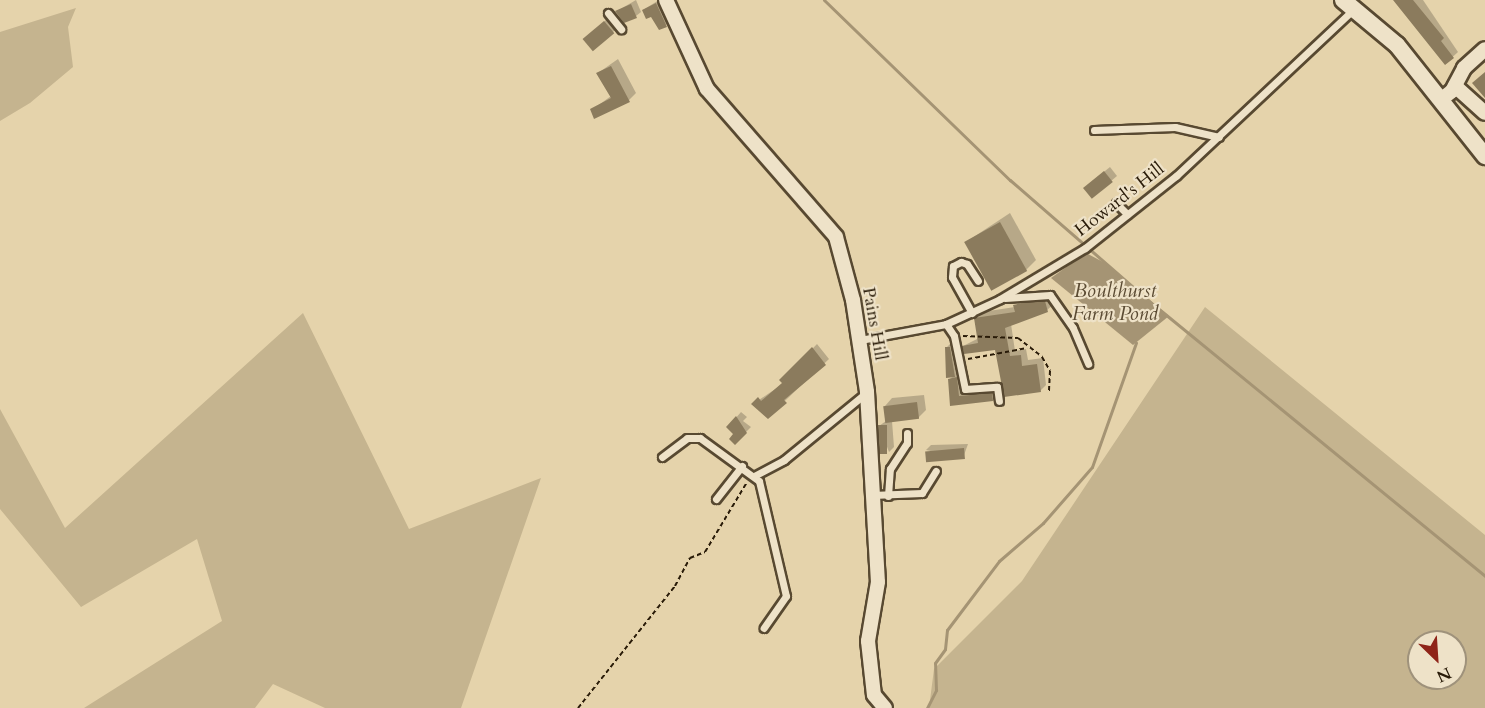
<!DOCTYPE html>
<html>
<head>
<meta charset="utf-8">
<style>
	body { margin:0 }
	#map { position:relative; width:1485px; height:708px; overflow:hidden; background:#e5d3ab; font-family:Cardo,serif }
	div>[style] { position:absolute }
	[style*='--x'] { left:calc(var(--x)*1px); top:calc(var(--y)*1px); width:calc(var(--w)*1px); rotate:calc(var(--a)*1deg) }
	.green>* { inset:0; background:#c5b48f }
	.water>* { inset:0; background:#a59474 }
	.shadow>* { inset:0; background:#0003 }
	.stream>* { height:3px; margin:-1.5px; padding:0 1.5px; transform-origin:1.5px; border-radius:1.5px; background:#a59474 }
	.building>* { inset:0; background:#8b7b5d; transform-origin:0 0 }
	.path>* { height:2px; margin-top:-1px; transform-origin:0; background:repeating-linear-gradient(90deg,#291b08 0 4.5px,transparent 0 7.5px) }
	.roads { filter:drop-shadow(2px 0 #584931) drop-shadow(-2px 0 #584931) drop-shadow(0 2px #584931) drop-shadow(0 -2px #584931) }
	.service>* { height:7px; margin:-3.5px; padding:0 3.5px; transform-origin:3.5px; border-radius:3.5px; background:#eee2c8 }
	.minor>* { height:14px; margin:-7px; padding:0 7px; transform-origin:7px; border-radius:7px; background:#eee2c8 }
	.tertiary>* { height:16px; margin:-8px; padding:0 8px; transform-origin:8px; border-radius:8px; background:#eee2c8 }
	span { translate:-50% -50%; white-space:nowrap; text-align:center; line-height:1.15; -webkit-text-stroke:4.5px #eee2c8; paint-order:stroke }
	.street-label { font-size:18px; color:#291b08 }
	.water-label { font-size:20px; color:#5b4b33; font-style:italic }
	.north { position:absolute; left:1407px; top:630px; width:60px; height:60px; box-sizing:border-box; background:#eee2c8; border:2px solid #9f927b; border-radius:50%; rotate:155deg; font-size:16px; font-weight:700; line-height:24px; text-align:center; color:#291b08 }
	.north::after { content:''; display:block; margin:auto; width:21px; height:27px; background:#8f2418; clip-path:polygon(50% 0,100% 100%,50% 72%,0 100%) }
</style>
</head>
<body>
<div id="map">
	<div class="green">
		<i style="clip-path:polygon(76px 8px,68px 27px,73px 67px,30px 103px,0 121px,0 32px)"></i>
		<i style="clip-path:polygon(evenodd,1205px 307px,1485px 535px,1485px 708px,929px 708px,934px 669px,1022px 581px,1205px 307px,1419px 642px,1455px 642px,1455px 678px,1419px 678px,1419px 642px)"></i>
		<i style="clip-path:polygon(303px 313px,409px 529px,541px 478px,461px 708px,325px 708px,273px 684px,255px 708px,84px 708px,222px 621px,197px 539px,81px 607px,0 509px,0 409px,65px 528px)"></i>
	</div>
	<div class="water">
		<i style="clip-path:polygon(1086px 253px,1105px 263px,1169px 316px,1133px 345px,1051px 278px)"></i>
	</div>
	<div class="shadow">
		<i style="clip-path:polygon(636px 0,641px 12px,636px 16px,617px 11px)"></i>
		<i style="clip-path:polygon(659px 0,671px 21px,666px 25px,643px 10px)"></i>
		<i style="clip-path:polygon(1395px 0,1423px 0,1458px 52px,1446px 63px)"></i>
		<i style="clip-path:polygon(609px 17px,618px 27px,613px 32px,585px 40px)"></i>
		<i style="clip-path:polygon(618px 59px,636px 93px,629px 100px,592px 110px,611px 96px,598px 73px)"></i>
		<i style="clip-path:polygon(1110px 167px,1117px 176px,1092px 197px,1090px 183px)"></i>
		<i style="clip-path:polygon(1010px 213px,1036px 260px,1026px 270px,966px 242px)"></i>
		<i style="clip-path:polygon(1051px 295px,1054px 304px,1047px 310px,1011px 324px,1015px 351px,1026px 349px,1028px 360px,1043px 358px,1046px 385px,1040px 391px,996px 348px,963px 346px,979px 338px,976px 319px,982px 312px,1015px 307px,1021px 299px)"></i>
		<i style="clip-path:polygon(954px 340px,966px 389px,999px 386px,1000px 392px,993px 400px,951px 405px,950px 379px,953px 376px,946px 348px)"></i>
		<i style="clip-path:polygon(817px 344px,829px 359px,768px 417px,753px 404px,784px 383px,782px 380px)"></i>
		<i style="clip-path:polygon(924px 395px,926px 410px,918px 418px,892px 421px,894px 447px,889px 452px,879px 426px,886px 421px,885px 406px,892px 398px)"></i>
		<i style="clip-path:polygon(741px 412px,747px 417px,743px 421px,751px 427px,735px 443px,735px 434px,728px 427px)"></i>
		<i style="clip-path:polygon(968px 444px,963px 458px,926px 450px,931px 445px)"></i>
	</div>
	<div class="stream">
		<i style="--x:824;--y:0;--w:259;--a:44.1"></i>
		<i style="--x:1010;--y:180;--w:191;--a:41"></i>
		<i style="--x:1154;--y:305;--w:428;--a:39.3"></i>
		<i style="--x:927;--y:708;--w:20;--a:-63"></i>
		<i style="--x:936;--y:690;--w:27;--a:-92"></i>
		<i style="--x:935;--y:663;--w:17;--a:-54"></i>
		<i style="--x:945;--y:649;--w:19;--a:-84"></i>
		<i style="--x:947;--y:630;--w:86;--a:-53"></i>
		<i style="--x:999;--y:561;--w:58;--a:-40.8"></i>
		<i style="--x:1043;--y:523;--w:74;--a:-48.8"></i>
		<i style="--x:1092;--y:467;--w:132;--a:-70.5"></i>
	</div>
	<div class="building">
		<i style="clip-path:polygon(1393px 0,1413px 0,1444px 38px,1441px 41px,1454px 58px,1445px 65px)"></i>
		<i style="clip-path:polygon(656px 3px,667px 27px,659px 30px,651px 17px,646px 19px,642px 10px)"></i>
		<i style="clip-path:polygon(631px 4px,637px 18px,624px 23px,615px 11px)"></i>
		<i style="left:604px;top:21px;width:16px;height:28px;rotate:50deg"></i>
		<i style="clip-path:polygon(611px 66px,630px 102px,594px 119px,590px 109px,611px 98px,596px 73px)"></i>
		<i style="clip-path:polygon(1485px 72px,1485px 98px,1472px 83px)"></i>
		<i style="left:1104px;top:171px;width:14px;height:27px;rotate:51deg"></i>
		<i style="left:1000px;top:222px;width:56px;height:41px;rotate:61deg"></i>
		<i style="clip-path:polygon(1045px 301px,1048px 312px,1005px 328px,1010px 356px,1021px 355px,1022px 366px,1037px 364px,1041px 392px,1004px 397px,995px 350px,964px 354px,962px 346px,978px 343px,974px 318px,1015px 312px,1013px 305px,1022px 303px)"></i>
		<i style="clip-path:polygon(812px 347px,826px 365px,784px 400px,787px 403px,768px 419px,751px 404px,758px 397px,761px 401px,782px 383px,779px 380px)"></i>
		<i style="clip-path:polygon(945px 347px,950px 347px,955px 377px,946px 378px)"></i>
		<i style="clip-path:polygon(957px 377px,959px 396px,992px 393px,993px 401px,950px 406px,948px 379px)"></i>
		<i style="left:917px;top:402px;width:17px;height:34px;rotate:83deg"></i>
		<i style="clip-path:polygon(736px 416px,747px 433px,735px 445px,729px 439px,733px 434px,726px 427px)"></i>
		<i style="left:878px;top:425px;width:9px;height:29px"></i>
		<i style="left:964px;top:448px;width:11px;height:39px;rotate:85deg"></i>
	</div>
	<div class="path">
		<i style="--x:963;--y:336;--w:55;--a:2.1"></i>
		<i style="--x:1018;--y:338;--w:31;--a:38"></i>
		<i style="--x:1042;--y:357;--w:16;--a:60"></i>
		<i style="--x:1050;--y:371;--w:22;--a:93"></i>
		<i style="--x:968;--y:359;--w:60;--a:-10.6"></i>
		<i style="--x:578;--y:708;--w:156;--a:-51.5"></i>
		<i style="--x:675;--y:586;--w:32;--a:-62"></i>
		<i style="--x:690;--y:558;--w:16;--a:-22"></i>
		<i style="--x:705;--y:552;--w:82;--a:-59"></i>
	</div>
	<div class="roads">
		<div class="service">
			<i style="--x:608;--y:13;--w:21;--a:51"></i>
			<i style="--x:1094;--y:130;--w:81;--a:-2.1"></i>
			<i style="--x:1175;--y:127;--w:45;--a:12.8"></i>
			<i style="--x:1116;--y:203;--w:16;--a:45"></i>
			<i style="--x:1005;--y:298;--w:45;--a:-3.8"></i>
			<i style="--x:1050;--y:295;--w:40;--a:55.1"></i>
			<i style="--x:1073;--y:328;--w:39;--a:67"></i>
			<i style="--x:972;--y:313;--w:41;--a:-119.1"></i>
			<i style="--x:952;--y:277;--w:11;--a:-85"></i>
			<i style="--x:953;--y:266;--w:9;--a:-27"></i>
			<i style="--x:961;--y:262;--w:6;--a:18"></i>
			<i style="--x:967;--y:264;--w:20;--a:57"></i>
			<i style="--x:946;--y:324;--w:14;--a:56"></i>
			<i style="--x:954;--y:336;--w:54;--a:78.3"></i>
			<i style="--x:965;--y:389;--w:32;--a:-4"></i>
			<i style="--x:997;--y:387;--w:14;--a:82"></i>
			<i style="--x:860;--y:340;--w:87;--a:-10.5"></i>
			<i style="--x:946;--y:324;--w:60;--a:-24.8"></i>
			<i style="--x:1000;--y:299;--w:99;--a:-31"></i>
			<i style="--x:1085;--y:248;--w:116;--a:-38.4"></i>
			<i style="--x:1176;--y:176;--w:244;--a:-43.2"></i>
			<i style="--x:662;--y:457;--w:31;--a:-37"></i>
			<i style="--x:687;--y:438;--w:13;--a:0"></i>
			<i style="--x:700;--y:438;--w:73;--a:36.1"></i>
			<i style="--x:759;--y:481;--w:118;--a:76.8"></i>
			<i style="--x:786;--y:596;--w:39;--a:125"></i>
			<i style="--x:754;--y:476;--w:34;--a:-28"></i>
			<i style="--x:784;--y:460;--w:107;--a:-39.3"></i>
			<i style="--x:872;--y:495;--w:50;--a:-2.3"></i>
			<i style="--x:922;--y:493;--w:26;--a:-58"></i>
			<i style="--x:888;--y:496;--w:27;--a:-86"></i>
			<i style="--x:890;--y:469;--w:31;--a:-57"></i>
			<i style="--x:907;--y:443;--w:10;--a:-90"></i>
			<i style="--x:716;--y:499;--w:42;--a:-51.8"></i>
		</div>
		<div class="minor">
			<i style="--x:666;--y:0;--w:98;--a:65.3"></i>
			<i style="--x:707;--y:89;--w:196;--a:48.9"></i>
			<i style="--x:836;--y:237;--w:65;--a:74.9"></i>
			<i style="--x:853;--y:300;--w:93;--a:81.3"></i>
			<i style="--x:867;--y:392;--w:190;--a:86.7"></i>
			<i style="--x:878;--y:582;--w:60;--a:99.6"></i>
			<i style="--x:868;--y:641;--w:54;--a:83.7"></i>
			<i style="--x:874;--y:695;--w:17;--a:50"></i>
			<i style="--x:1455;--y:86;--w:40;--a:42"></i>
			<i style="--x:1443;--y:98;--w:11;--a:-38"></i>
			<i style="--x:1452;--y:91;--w:26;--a:-62"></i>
			<i style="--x:1464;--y:68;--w:28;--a:-42"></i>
		</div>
		<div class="tertiary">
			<i style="--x:1343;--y:0;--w:70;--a:39.8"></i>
			<i style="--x:1397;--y:45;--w:142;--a:51.6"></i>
		</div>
	</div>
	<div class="street-label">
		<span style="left:1120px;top:200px;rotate:-38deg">Howard's Hill</span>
		<span style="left:874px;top:324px;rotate:80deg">Pains Hill</span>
	</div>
	<div class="water-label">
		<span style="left:1115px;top:302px">Boulthurst<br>Farm Pond</span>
	</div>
	<div class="north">N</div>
</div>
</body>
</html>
